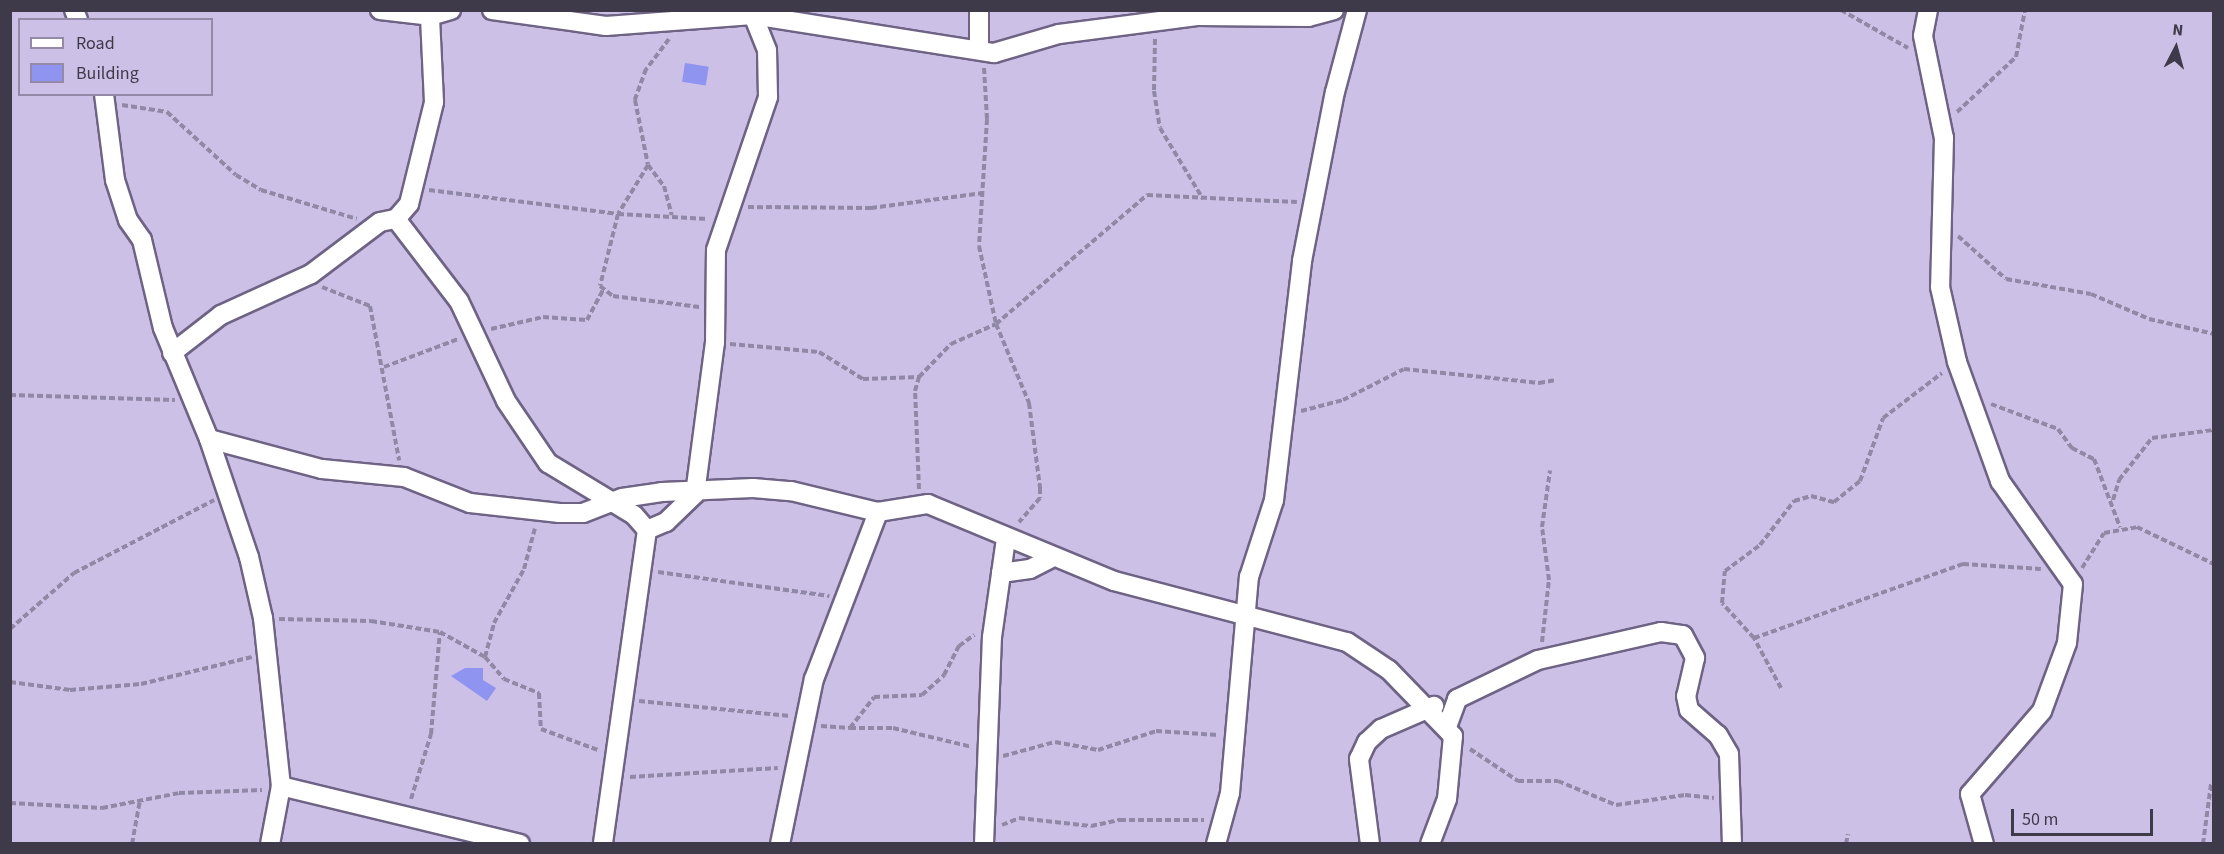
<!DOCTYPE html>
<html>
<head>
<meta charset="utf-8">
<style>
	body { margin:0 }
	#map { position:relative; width:2224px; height:854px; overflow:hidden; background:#ccc0e6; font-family:"Source Sans 3",sans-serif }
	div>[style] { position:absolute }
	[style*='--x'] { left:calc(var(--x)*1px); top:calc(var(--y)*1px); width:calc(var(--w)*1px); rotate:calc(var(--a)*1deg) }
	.building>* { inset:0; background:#8f94f0; transform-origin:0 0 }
	.path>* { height:4px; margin-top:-2px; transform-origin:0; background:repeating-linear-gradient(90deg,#9188a5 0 6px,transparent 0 9px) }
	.roads { filter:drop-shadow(2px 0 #6f6385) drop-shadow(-2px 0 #6f6385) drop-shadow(0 2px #6f6385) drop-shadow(0 -2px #6f6385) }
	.street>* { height:18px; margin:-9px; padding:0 9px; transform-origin:9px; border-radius:9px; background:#fff }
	span { translate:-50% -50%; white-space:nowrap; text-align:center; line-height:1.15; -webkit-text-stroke:6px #ccc0e6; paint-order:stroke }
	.frame { position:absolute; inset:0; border:12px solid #3f3a4a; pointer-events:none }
	.legend { position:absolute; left:18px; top:18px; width:195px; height:78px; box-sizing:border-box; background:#ccc0e6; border:2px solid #948aa8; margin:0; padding:8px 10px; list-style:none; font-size:18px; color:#3f3a4a }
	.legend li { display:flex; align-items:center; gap:12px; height:30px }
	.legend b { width:30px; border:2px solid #948aa8 }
	.north { position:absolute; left:2146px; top:18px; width:60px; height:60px; -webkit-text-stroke:4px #ccc0e6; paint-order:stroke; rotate:6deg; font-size:16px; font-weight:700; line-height:24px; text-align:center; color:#3f3a4a }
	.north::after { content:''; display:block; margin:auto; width:21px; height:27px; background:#3f3a4a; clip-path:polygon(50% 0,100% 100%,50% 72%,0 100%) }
	.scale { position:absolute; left:2011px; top:809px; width:142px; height:27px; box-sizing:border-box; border:3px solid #3f3a4a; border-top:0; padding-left:8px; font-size:18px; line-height:21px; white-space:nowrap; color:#3f3a4a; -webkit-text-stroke:4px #ccc0e6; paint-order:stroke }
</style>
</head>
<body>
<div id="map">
	<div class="building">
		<i style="left:685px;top:63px;width:24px;height:19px;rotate:9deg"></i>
		<i style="clip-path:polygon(465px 668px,483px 668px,483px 680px,496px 688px,487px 701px,451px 676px)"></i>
	</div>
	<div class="path">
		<i style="--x:1841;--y:10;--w:77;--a:29.6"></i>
		<i style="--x:669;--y:39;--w:38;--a:127"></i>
		<i style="--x:646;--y:69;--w:33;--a:110"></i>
		<i style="--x:635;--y:100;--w:66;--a:78.7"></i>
		<i style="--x:648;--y:165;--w:57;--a:121.5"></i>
		<i style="--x:618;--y:214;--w:74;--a:104"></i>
		<i style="--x:600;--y:286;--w:16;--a:38"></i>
		<i style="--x:613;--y:296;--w:87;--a:7.3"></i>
		<i style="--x:1155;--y:39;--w:52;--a:91.1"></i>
		<i style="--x:1154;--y:91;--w:37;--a:81"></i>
		<i style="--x:1160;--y:128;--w:83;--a:58.8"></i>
		<i style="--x:984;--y:68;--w:51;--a:86.6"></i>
		<i style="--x:987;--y:119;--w:127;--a:93.6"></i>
		<i style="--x:979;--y:246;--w:80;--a:77.7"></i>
		<i style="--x:996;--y:324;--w:86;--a:67.3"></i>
		<i style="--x:1029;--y:403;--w:86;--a:82.6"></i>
		<i style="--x:1040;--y:488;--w:10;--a:90"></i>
		<i style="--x:1040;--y:498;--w:32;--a:131"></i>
		<i style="--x:122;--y:105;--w:46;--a:8.8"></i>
		<i style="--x:167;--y:112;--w:93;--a:42.4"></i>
		<i style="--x:236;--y:175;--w:29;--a:31"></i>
		<i style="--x:261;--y:190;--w:100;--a:16.8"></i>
		<i style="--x:1957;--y:112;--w:81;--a:-43"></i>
		<i style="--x:2016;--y:57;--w:48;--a:-79.2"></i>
		<i style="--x:648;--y:165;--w:26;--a:53"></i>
		<i style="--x:664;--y:186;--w:30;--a:75"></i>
		<i style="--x:429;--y:190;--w:191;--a:7.2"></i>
		<i style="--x:618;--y:214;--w:90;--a:3.2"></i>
		<i style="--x:748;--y:207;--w:123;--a:0.5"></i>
		<i style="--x:871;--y:208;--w:113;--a:-7.6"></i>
		<i style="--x:1958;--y:236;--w:64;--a:41.9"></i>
		<i style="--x:2006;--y:279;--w:86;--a:10"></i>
		<i style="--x:2091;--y:294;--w:63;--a:23.3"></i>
		<i style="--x:2149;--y:319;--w:67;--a:13"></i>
		<i style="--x:322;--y:287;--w:52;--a:21.6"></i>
		<i style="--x:370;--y:306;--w:157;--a:79.3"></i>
		<i style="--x:491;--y:329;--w:53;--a:-13"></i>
		<i style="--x:543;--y:317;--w:44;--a:3.9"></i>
		<i style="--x:587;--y:320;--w:34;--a:-62"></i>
		<i style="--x:730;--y:344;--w:89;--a:5.1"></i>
		<i style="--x:819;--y:352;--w:52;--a:31.5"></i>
		<i style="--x:863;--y:379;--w:56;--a:-2"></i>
		<i style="--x:919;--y:377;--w:46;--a:-45.9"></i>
		<i style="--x:951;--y:344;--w:49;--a:-24"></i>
		<i style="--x:996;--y:324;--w:199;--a:-40.5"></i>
		<i style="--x:1147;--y:195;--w:150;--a:2.7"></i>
		<i style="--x:384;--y:367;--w:79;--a:-20.7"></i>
		<i style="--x:10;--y:395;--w:165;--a:1.7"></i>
		<i style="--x:1991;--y:404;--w:72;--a:20.5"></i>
		<i style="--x:2058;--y:429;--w:24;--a:54"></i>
		<i style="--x:2072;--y:448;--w:25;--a:27"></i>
		<i style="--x:2094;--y:459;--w:73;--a:69.1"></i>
		<i style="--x:1301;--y:411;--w:43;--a:-14.7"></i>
		<i style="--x:1343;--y:400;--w:68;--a:-26.9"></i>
		<i style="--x:1404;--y:369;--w:136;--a:5.9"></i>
		<i style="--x:1539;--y:383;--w:17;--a:-10"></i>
		<i style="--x:919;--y:489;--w:98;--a:-92.3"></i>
		<i style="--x:915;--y:391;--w:15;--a:-74"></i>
		<i style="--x:2113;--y:500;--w:21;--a:-73"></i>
		<i style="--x:2119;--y:480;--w:53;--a:-51.8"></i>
		<i style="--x:2152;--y:438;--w:63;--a:-7.4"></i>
		<i style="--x:2082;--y:568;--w:41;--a:-57.8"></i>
		<i style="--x:2104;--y:533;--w:34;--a:-10"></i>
		<i style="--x:2137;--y:527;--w:85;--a:25.7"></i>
		<i style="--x:658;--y:572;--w:173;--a:8"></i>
		<i style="--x:279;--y:619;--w:92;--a:1.2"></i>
		<i style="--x:371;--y:621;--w:70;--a:9.1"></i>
		<i style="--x:440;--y:632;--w:51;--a:29.1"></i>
		<i style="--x:485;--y:657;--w:29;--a:49"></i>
		<i style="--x:504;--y:679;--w:38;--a:22"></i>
		<i style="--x:539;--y:693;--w:36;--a:87"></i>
		<i style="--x:541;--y:729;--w:61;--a:20.2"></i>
		<i style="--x:10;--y:629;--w:85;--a:-41.2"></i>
		<i style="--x:74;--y:573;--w:158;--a:-27.5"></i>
		<i style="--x:1754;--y:638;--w:222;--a:-19.5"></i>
		<i style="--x:1963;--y:564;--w:78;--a:3.7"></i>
		<i style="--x:1542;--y:642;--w:62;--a:-83.6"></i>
		<i style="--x:1549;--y:580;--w:53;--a:-97.5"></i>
		<i style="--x:1542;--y:527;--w:57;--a:-81.9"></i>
		<i style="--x:485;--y:657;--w:35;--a:-75"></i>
		<i style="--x:494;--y:623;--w:62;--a:-60.9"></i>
		<i style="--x:524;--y:569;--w:42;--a:-75"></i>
		<i style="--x:10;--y:682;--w:61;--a:7.6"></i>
		<i style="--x:70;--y:690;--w:71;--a:-4.8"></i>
		<i style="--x:141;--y:684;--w:114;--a:-13.7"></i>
		<i style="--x:1781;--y:688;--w:57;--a:-118.4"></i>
		<i style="--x:1754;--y:638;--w:47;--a:-132.4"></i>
		<i style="--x:1722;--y:603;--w:32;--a:-85"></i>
		<i style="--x:1725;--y:571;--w:44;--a:-36.6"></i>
		<i style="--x:1760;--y:545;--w:56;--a:-52.3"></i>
		<i style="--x:1794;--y:501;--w:18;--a:-16"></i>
		<i style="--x:1811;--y:496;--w:24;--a:15"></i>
		<i style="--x:1834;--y:502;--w:33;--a:-39"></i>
		<i style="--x:1860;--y:481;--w:67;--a:-69.9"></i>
		<i style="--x:1883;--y:418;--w:74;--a:-37.3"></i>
		<i style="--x:639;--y:701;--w:152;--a:5.7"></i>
		<i style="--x:821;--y:726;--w:29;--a:4"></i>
		<i style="--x:850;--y:728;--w:39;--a:-52"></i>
		<i style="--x:874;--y:697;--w:48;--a:-2.4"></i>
		<i style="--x:922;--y:695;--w:30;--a:-42"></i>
		<i style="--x:944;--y:675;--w:33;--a:-63"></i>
		<i style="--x:959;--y:646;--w:19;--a:-36"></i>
		<i style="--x:850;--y:728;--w:43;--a:0"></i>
		<i style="--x:893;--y:728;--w:81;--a:13.5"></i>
		<i style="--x:1470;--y:749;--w:58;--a:33.7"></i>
		<i style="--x:1518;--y:781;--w:40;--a:0"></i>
		<i style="--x:1558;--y:781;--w:63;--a:22.5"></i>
		<i style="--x:1616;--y:805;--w:70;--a:-8.2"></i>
		<i style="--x:1685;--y:795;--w:29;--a:6"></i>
		<i style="--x:1003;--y:756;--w:54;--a:-15.1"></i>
		<i style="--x:1055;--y:742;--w:44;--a:10.5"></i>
		<i style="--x:1098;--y:750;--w:61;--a:-18.1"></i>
		<i style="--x:1156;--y:731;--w:62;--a:3.7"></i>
		<i style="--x:630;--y:777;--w:148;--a:-3.5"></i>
		<i style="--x:411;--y:799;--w:68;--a:-72.9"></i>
		<i style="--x:431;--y:734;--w:102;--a:-85"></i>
		<i style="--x:10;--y:803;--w:92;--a:3.1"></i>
		<i style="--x:102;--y:808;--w:78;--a:-11"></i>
		<i style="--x:179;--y:793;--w:83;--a:-2.1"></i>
		<i style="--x:1002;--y:825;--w:18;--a:-22"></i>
		<i style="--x:1019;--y:818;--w:72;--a:6.3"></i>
		<i style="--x:1091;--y:826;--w:30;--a:-12"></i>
		<i style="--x:1120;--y:820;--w:84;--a:0"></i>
		<i style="--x:132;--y:844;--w:45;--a:-79.7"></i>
		<i style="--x:1846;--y:844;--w:10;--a:-79"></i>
		<i style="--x:2203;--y:844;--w:61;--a:-82.4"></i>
	</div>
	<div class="roads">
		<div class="street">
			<i style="--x:74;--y:10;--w:11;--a:68"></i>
			<i style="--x:380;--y:10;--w:50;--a:6.8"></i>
			<i style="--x:430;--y:16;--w:22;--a:-16"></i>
			<i style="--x:492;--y:10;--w:115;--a:8"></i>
			<i style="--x:606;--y:26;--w:147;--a:-4.3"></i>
			<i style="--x:753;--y:15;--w:244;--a:9"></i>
			<i style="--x:994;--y:53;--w:68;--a:-16.3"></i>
			<i style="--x:1059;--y:34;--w:139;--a:-7.4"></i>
			<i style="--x:1197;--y:16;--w:111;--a:0.5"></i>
			<i style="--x:1308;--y:17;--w:27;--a:-15"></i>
			<i style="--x:979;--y:10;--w:40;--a:90"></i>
			<i style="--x:1928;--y:10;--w:26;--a:101"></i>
			<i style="--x:1923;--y:36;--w:104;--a:78.4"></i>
			<i style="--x:1944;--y:138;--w:149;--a:91.5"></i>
			<i style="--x:1940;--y:287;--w:77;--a:77.2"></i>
			<i style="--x:1957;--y:362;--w:127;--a:70.1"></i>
			<i style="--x:2000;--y:481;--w:126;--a:54.7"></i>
			<i style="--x:2073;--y:584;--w:59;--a:95.8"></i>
			<i style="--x:2067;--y:643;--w:72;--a:110.2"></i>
			<i style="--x:2042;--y:711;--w:110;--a:130.9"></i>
			<i style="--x:1970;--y:794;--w:52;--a:74.4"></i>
			<i style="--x:104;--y:94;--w:87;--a:82.7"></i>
			<i style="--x:115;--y:180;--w:42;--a:72"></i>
			<i style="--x:128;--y:220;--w:24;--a:55"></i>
			<i style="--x:142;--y:240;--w:90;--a:76.6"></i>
			<i style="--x:163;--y:328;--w:120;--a:67.5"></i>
			<i style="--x:209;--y:439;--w:125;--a:71.3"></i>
			<i style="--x:249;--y:557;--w:63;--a:77.1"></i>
			<i style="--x:263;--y:618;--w:169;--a:83.9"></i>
			<i style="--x:281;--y:786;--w:59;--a:100.7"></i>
			<i style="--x:396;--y:219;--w:103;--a:52.5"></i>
			<i style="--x:459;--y:301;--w:110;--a:64.8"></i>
			<i style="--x:506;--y:401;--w:75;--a:55.9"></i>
			<i style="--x:548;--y:463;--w:100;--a:31.2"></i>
			<i style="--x:634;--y:515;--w:20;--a:49"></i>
			<i style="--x:647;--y:530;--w:317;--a:98"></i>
			<i style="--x:172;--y:353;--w:62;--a:-37.8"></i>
			<i style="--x:221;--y:315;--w:99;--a:-24.5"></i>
			<i style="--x:311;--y:274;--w:86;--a:-37"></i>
			<i style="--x:380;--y:222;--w:16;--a:-11"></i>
			<i style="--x:396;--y:219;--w:20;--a:-49"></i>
			<i style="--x:409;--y:204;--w:105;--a:-76.2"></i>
			<i style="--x:434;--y:102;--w:86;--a:-92.7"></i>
			<i style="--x:209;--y:439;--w:117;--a:14.9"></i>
			<i style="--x:322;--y:469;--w:82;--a:5.6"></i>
			<i style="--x:404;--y:477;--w:71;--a:21.5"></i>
			<i style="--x:470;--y:503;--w:90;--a:6.4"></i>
			<i style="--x:559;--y:513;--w:24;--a:0"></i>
			<i style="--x:583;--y:513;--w:42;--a:-21"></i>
			<i style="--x:622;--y:498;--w:40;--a:-8.5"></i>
			<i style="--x:662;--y:492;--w:91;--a:-2.5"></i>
			<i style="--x:753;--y:488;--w:38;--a:5"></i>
			<i style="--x:791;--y:491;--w:89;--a:13.6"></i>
			<i style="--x:878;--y:512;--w:51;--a:-9.1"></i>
			<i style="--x:928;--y:504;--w:201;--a:22.5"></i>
			<i style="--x:1114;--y:581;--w:241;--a:14.7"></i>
			<i style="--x:1347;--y:642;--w:50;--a:33.7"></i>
			<i style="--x:1389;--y:670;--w:92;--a:45.9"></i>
			<i style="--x:1453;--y:736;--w:63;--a:95.4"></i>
			<i style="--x:1447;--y:799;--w:48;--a:110.7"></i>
			<i style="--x:647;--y:530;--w:21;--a:-23"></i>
			<i style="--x:666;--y:522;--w:40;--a:-44"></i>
			<i style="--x:695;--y:494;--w:152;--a:-82.5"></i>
			<i style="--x:715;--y:343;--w:93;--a:-89.4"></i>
			<i style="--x:716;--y:250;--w:162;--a:-71.2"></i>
			<i style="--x:768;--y:97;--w:47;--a:-91.2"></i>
			<i style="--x:767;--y:50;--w:43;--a:-111.8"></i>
			<i style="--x:1001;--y:573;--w:29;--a:-8"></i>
			<i style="--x:1030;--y:569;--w:22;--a:-27"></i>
			<i style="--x:1447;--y:727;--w:30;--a:-70"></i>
			<i style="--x:1457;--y:699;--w:90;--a:-25.7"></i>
			<i style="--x:1538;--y:660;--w:126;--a:-12.8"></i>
			<i style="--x:1661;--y:632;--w:22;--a:8"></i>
			<i style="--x:1683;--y:635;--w:26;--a:62"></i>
			<i style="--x:1695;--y:658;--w:39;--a:103"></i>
			<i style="--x:1686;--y:696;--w:14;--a:78"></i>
			<i style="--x:1689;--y:710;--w:38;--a:41"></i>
			<i style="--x:1718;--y:735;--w:22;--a:60"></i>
			<i style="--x:1729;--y:754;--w:90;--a:88.1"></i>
			<i style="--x:281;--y:786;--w:246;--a:13.6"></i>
			<i style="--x:780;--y:844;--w:168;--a:-78.4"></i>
			<i style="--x:814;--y:679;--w:179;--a:-69"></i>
			<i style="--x:984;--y:844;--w:207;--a:-87.8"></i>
			<i style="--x:992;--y:637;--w:99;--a:-81.9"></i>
			<i style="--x:1216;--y:844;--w:53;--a:-74.6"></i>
			<i style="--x:1230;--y:793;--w:217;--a:-85"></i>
			<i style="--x:1249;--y:577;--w:81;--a:-72"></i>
			<i style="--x:1274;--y:500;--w:241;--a:-83.3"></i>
			<i style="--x:1302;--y:261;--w:172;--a:-79"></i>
			<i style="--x:1335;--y:92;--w:85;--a:-75"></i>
			<i style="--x:1370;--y:844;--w:86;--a:-97.4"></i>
			<i style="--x:1359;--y:759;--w:19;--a:-65"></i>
			<i style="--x:1367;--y:742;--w:19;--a:-43"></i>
			<i style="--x:1381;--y:729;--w:58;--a:-23.5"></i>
		</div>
	</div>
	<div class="frame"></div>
	<ul class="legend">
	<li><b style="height:8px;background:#fff"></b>Road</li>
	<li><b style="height:16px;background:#8f94f0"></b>Building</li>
	</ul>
	<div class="north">N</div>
	<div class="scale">50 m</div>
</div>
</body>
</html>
